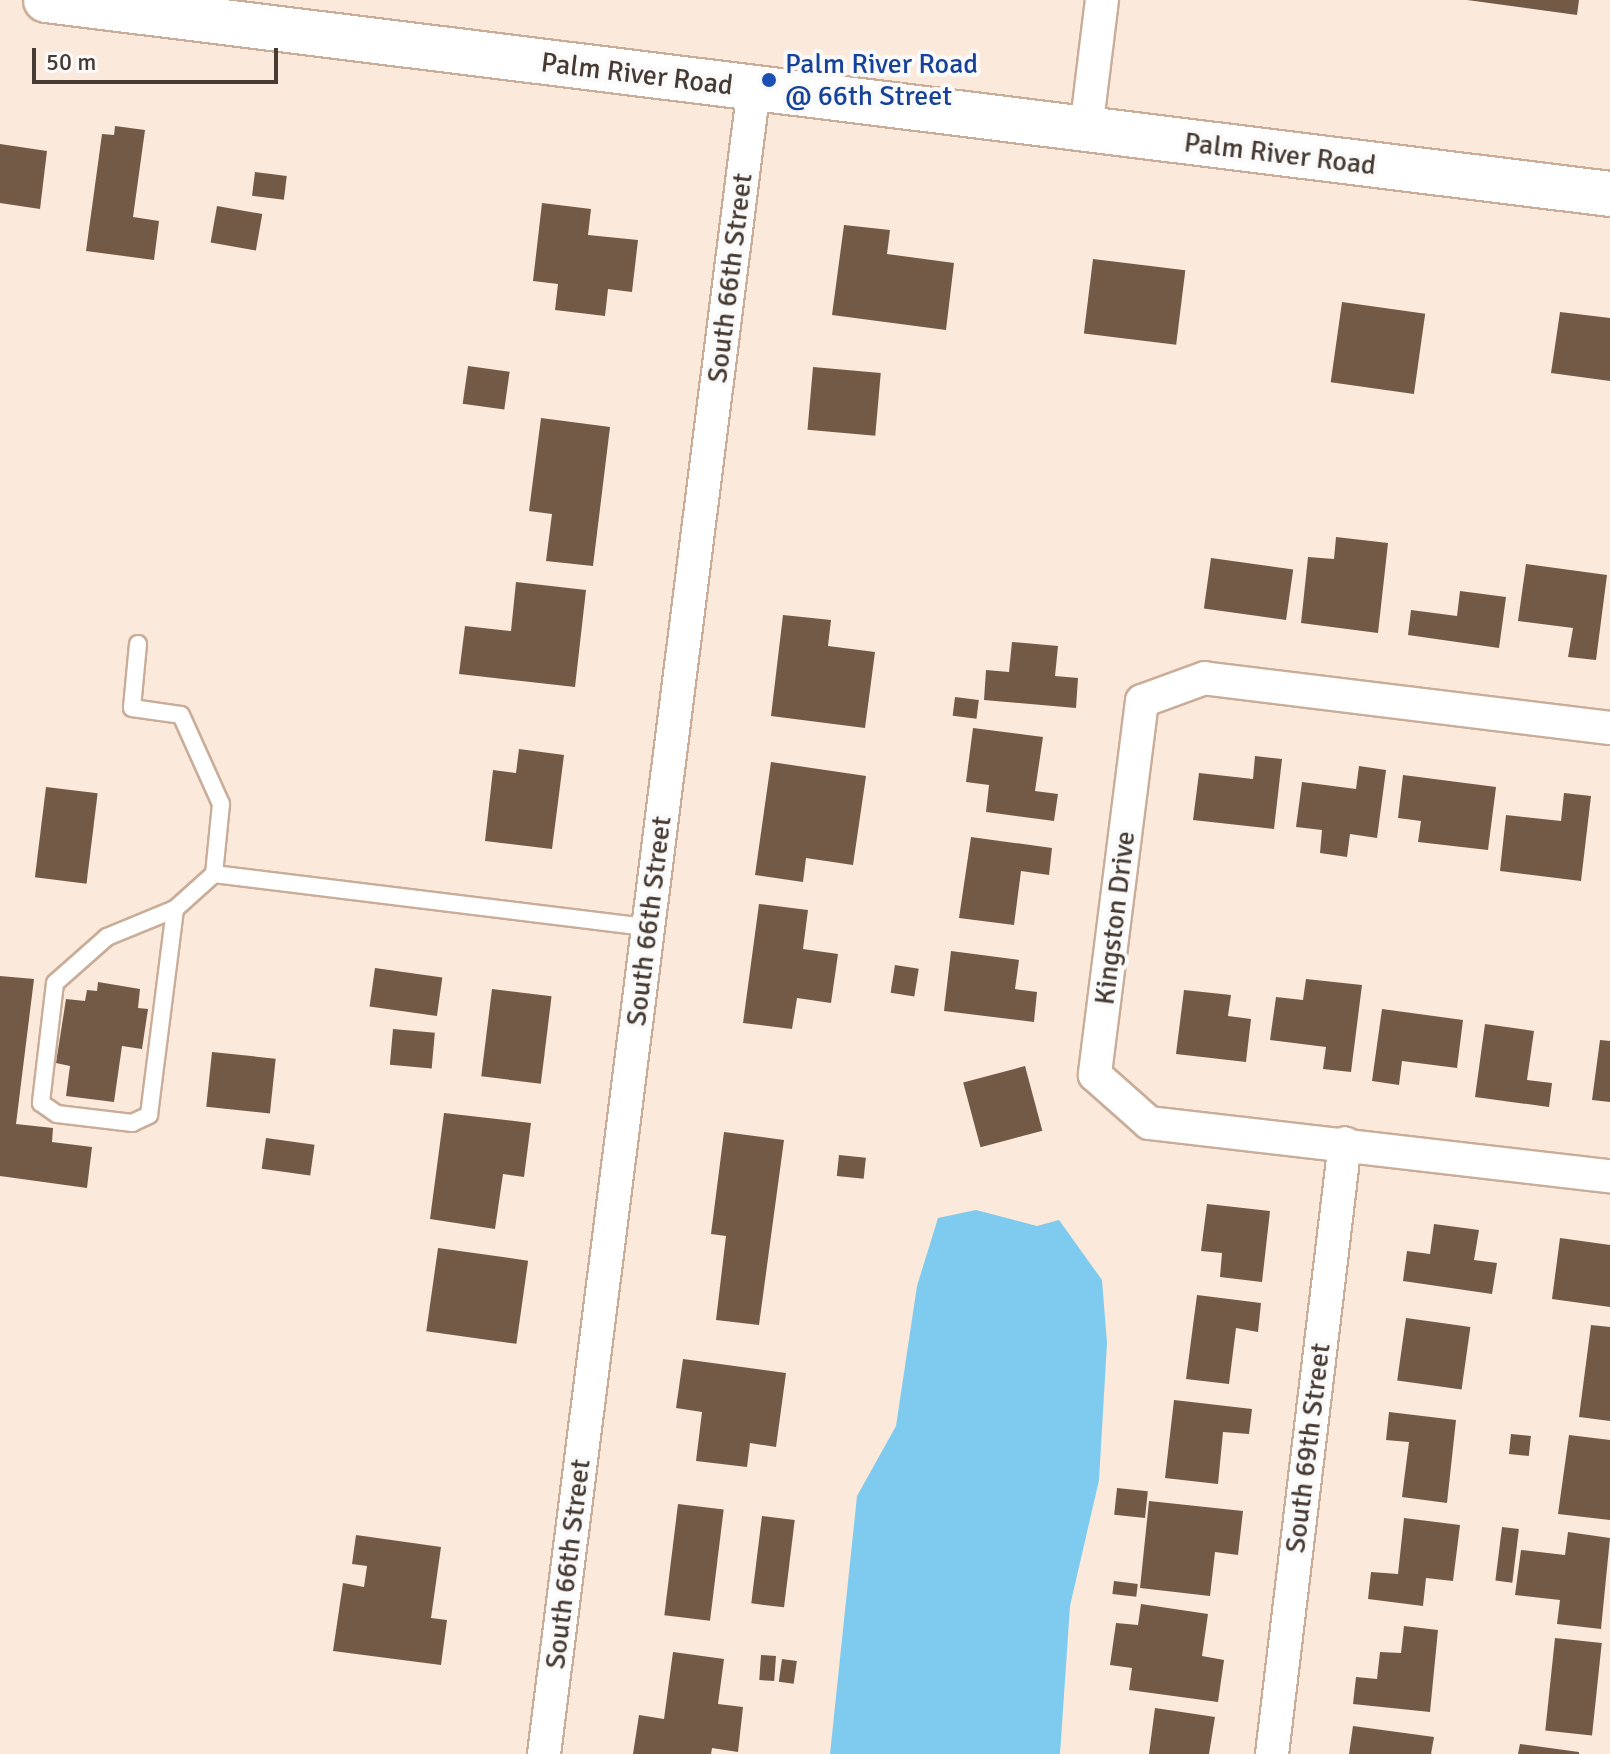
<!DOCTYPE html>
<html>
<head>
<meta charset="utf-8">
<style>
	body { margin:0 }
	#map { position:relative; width:1610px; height:1754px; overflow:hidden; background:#fbe9dc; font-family:Signika,sans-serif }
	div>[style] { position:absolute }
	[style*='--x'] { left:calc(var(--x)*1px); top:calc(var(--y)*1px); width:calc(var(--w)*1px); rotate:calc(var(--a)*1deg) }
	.water>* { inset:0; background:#7ecbef }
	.building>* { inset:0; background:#735a47; transform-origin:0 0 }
	.roads { filter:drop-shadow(2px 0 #c9ad98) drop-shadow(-2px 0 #c9ad98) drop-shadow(0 2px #c9ad98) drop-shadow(0 -2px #c9ad98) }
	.lane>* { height:16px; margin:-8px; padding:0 8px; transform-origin:8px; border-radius:8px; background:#fff }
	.street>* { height:32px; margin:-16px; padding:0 16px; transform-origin:16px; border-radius:16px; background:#fff }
	.secondary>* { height:44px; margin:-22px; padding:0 22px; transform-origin:22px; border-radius:22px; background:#fff }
	.dots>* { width:22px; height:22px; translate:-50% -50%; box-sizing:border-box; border:4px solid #fafafa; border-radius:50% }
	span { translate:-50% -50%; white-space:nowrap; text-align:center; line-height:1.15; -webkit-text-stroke:8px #fafafa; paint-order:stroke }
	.transit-label { font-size:28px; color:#164399 }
	.left { translate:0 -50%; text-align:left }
	.street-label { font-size:28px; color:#463a32 }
	.scale { position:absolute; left:32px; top:48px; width:246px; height:36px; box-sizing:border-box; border:4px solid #463a32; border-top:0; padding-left:10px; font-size:24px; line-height:28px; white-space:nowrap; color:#463a32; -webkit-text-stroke:6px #fafafa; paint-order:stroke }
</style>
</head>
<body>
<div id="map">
	<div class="water">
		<i style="clip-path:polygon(976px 1210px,1037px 1226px,1059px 1220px,1102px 1280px,1107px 1343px,1099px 1480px,1070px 1606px,1060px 1754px,830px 1754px,857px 1496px,896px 1426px,917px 1286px,938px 1218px)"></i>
	</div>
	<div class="building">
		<i style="clip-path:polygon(1467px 0,1579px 0,1577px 15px)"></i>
		<i style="clip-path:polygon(115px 126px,145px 130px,133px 217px,159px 221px,154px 260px,86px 251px,102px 134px,114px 135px)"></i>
		<i style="clip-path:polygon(0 144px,47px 151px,40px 209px,0 203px)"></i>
		<i style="left:255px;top:172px;width:32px;height:24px;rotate:7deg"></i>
		<i style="clip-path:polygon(542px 203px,591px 209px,588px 235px,638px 240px,632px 292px,608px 289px,605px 316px,555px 310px,558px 284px,533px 281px)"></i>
		<i style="left:217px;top:206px;width:46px;height:37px;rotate:10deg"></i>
		<i style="clip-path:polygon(844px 225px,890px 230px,887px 254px,954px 263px,946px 330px,832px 315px)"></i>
		<i style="left:1093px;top:259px;width:93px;height:75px;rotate:7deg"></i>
		<i style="left:1342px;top:302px;width:84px;height:81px;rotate:8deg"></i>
		<i style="clip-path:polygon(1560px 312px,1610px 318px,1610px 381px,1551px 373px)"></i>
		<i style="left:468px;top:366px;width:42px;height:38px;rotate:8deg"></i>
		<i style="left:813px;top:367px;width:68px;height:63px;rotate:5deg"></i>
		<i style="clip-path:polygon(541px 418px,610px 427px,593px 566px,546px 561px,552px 514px,529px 511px)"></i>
		<i style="clip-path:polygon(1336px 537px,1388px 543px,1378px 633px,1301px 623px,1308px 557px,1334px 559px)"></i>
		<i style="left:1211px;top:558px;width:83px;height:51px;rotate:8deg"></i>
		<i style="clip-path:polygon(1526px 564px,1607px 575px,1596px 660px,1568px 657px,1573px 628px,1518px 621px)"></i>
		<i style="clip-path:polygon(516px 582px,586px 590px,575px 687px,459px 674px,465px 626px,511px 631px)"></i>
		<i style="clip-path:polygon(1460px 591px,1506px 597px,1499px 648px,1408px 635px,1411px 610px,1457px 616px)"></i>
		<i style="clip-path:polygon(783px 615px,831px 620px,828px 646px,875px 652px,865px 728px,771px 716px)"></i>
		<i style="clip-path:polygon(1012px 642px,1058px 646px,1055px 676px,1078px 678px,1076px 708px,984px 700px,986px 670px,1009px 672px)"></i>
		<i style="left:955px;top:697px;width:24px;height:19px;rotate:7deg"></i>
		<i style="clip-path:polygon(973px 728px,1043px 737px,1035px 791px,1058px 794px,1054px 821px,986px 812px,989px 785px,966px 782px)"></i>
		<i style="clip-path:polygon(519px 749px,564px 755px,552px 849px,485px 841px,493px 770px,516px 773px)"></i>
		<i style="clip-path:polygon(1255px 756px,1282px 759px,1274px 829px,1193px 820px,1199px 773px,1253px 779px)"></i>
		<i style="clip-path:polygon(771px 762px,866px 776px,853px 865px,806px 858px,803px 882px,755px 875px)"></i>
		<i style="clip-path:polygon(1359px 766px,1386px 770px,1377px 838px,1350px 834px,1347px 857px,1320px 853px,1322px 830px,1296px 827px,1302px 782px,1356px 789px)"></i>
		<i style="clip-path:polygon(1403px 775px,1496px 787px,1488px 850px,1418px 842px,1421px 821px,1398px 818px)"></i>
		<i style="left:46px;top:787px;width:52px;height:91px;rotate:7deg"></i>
		<i style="clip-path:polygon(1564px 793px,1591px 796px,1581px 881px,1500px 871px,1506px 815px,1561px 821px)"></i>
		<i style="clip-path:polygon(971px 837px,1052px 848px,1049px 875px,1021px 871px,1014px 925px,959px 918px)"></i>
		<i style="clip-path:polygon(759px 904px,808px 910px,803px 949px,838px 954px,831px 1003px,797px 998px,792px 1029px,743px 1023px)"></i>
		<i style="clip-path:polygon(951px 951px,1019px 960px,1015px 989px,1037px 992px,1034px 1022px,944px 1011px)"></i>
		<i style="left:895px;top:965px;width:24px;height:28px;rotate:9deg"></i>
		<i style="left:375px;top:968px;width:68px;height:39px;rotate:8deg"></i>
		<i style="clip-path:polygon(0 976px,34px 979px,16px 1124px,53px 1128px,52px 1142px,92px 1147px,87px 1188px,0 1176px)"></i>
		<i style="clip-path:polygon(1306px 979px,1362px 985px,1351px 1072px,1323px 1069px,1326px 1047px,1270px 1040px,1276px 997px,1303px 1000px)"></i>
		<i style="clip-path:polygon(98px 982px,140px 989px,138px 1008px,148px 1009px,142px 1049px,122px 1046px,114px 1102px,66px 1096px,70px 1066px,56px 1063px,66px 999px,85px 1001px,87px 990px,97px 991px)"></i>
		<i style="left:492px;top:989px;width:60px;height:88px;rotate:7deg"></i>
		<i style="clip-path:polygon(1184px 990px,1231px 995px,1228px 1016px,1251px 1019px,1246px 1062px,1176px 1054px)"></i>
		<i style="clip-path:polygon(1382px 1009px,1463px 1020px,1457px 1068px,1402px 1061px,1399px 1085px,1372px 1081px)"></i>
		<i style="clip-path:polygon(1485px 1024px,1534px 1031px,1527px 1080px,1552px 1083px,1549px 1107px,1475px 1097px)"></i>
		<i style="left:393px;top:1029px;width:42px;height:36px;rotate:5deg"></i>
		<i style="clip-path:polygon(1600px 1040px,1610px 1041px,1610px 1102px,1592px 1100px)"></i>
		<i style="left:212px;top:1052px;width:64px;height:55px;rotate:6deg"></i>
		<i style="left:1025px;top:1066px;width:67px;height:64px;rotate:75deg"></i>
		<i style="clip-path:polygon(444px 1113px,531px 1123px,524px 1177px,503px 1174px,495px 1229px,430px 1219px)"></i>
		<i style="clip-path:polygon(724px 1132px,784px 1140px,759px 1325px,716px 1320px,726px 1236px,711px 1234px)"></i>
		<i style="left:266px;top:1138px;width:49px;height:31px;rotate:8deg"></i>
		<i style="left:839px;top:1155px;width:27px;height:21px;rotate:6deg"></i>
		<i style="clip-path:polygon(1207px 1204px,1270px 1211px,1262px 1282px,1220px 1277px,1222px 1253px,1201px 1251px)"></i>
		<i style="clip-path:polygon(1434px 1224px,1479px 1230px,1474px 1260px,1497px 1263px,1492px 1294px,1403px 1281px,1407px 1251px,1430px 1254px)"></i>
		<i style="clip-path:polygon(1560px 1238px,1610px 1245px,1610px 1307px,1552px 1299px)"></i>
		<i style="left:438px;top:1248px;width:91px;height:84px;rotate:8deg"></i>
		<i style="clip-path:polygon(1197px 1295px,1261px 1303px,1258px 1332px,1236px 1328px,1229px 1384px,1186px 1379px)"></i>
		<i style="left:1406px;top:1318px;width:65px;height:63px;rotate:8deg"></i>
		<i style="clip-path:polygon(1591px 1325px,1610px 1327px,1610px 1421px,1579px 1417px)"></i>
		<i style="clip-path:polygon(683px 1359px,786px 1373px,776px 1447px,750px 1443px,747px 1467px,696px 1461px,702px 1412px,676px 1408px)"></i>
		<i style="clip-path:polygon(1174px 1400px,1252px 1409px,1249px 1434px,1223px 1432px,1218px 1484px,1165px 1478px)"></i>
		<i style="clip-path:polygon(1389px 1412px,1456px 1420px,1447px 1503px,1402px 1497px,1409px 1442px,1386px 1440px)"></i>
		<i style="left:1511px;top:1434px;width:20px;height:20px;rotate:6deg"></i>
		<i style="clip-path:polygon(1569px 1435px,1610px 1440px,1610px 1520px,1558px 1514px)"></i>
		<i style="left:1117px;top:1488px;width:31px;height:27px;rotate:6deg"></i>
		<i style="clip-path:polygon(1149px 1501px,1243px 1511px,1238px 1555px,1215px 1552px,1210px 1596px,1140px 1588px)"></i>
		<i style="left:678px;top:1504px;width:46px;height:112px;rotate:7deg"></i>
		<i style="left:762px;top:1516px;width:33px;height:88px;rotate:7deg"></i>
		<i style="clip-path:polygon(1404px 1518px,1460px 1525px,1453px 1581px,1426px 1578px,1423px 1606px,1368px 1599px,1371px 1572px,1398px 1574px)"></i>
		<i style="left:1502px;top:1527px;width:17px;height:54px;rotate:7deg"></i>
		<i style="clip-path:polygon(1568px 1532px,1610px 1538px,1601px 1629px,1557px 1624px,1560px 1600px,1515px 1595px,1521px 1550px,1565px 1555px)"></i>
		<i style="clip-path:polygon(356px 1535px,441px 1547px,431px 1618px,447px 1620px,441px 1665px,333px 1651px,343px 1583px,364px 1587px,367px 1566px,352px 1564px)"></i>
		<i style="left:1114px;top:1581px;width:24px;height:13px;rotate:7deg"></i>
		<i style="clip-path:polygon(1141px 1604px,1208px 1614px,1202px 1656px,1224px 1660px,1218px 1702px,1129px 1690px,1132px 1668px,1110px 1665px,1116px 1623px,1138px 1625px)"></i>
		<i style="clip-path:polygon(1404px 1626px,1438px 1630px,1430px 1712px,1353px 1704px,1356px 1677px,1377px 1679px,1380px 1652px,1401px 1653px)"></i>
		<i style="left:1555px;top:1638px;width:47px;height:93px;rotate:6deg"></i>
		<i style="clip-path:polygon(673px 1652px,724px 1659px,718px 1704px,743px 1707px,738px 1752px,712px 1748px,711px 1754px,633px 1754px,639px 1715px,664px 1719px)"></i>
		<i style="left:761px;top:1655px;width:15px;height:25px;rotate:4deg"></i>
		<i style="left:782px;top:1659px;width:15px;height:23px;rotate:8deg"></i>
		<i style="clip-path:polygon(1155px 1708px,1215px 1717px,1209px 1754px,1149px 1754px)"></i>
		<i style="clip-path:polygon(1353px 1726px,1434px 1737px,1431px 1754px,1349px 1754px)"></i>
		<i style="clip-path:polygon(1520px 1744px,1579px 1752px,1579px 1754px,1518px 1754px)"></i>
	</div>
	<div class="roads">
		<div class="lane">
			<i style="--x:138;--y:644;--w:64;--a:95.4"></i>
			<i style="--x:132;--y:708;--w:49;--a:8.1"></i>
			<i style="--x:181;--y:715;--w:98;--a:65.8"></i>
			<i style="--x:221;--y:804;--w:70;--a:95.7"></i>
			<i style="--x:175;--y:909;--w:74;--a:157.6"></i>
			<i style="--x:107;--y:937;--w:69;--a:138.5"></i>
			<i style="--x:55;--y:983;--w:121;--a:96.7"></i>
			<i style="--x:41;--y:1103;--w:19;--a:35"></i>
			<i style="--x:57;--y:1114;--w:76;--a:6.8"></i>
			<i style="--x:132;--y:1123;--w:19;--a:-25"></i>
			<i style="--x:149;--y:1115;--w:208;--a:-82.8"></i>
			<i style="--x:175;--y:909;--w:52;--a:-41.9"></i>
			<i style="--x:214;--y:874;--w:437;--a:7"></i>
		</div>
		<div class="street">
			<i style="--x:1086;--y:130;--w:131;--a:-83"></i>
			<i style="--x:1610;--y:728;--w:408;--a:-173"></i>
			<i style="--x:1205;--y:678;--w:67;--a:159.9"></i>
			<i style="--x:1142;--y:701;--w:377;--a:97.2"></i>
			<i style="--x:1095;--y:1075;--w:72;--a:41.6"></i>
			<i style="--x:1149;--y:1123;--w:464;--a:6.6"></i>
			<i style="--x:544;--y:1754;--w:1679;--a:-82.82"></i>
			<i style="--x:1272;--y:1754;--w:615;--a:-83.19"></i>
		</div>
		<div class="secondary">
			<i style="--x:46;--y:0;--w:1576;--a:7.07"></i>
		</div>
	</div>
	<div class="dots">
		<i style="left:769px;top:80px;background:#1a4fb4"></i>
	</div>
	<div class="transit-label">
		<span class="left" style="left:785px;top:80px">Palm River Road<br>@ 66th Street</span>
	</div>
	<div class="street-label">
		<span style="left:637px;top:74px;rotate:7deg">Palm River Road</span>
		<span style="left:1280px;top:154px;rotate:7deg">Palm River Road</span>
		<span style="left:730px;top:278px;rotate:-83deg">South 66th Street</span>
		<span style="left:1115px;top:918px;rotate:-83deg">Kingston Drive</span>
		<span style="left:649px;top:921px;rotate:-83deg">South 66th Street</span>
		<span style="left:1308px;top:1448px;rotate:-83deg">South 69th Street</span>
		<span style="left:568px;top:1564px;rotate:-83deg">South 66th Street</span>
	</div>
	<div class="scale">50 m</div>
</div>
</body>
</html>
